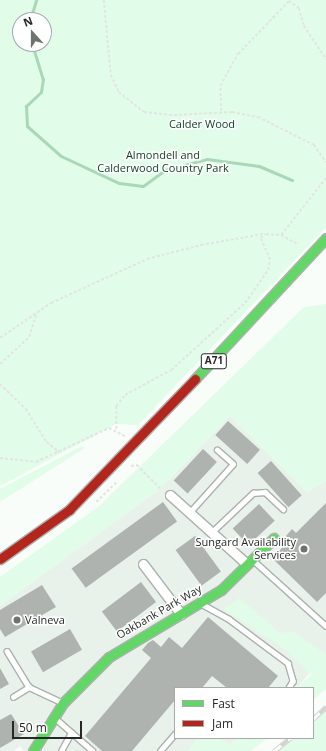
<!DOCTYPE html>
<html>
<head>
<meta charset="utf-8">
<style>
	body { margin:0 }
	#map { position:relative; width:326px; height:751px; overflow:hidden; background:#f8fdf9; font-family:"Open Sans",sans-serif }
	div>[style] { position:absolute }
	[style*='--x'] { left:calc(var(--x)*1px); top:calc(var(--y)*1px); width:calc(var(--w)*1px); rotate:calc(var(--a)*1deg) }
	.built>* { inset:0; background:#e8f2ea }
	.green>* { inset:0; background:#e1fce8 }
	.stream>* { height:3px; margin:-1.5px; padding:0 1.5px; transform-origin:1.5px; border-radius:1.5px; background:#aad7b7 }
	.building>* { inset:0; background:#afb3b0; transform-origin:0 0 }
	.path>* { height:1.5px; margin-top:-0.75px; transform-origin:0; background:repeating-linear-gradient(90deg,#e3e4e3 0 3px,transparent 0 5px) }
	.roads { filter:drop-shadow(1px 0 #adb1ae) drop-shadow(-1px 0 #adb1ae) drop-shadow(0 1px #adb1ae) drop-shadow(0 -1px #adb1ae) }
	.lane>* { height:4.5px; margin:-2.25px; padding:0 2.25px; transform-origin:2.25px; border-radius:2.25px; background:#fefffe }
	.street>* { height:9px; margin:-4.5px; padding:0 4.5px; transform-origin:4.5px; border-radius:4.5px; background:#fefffe }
	.fast>* { height:9px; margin:-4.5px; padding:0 4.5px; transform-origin:4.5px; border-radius:4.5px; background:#63d668 }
	.jam>* { height:9px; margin:-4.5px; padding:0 4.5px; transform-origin:4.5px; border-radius:4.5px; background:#b3261e }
	.rail>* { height:4.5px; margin-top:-2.25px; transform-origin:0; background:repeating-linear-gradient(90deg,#fff 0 9px,#d2d2d2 0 18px); box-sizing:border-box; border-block:1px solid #d2d2d2 }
	.dots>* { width:11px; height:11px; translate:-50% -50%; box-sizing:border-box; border:2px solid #fff; border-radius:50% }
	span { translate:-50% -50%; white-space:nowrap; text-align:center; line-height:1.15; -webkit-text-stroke:3px #fff; paint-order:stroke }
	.shield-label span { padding:1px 3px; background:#fff; border:1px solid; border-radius:3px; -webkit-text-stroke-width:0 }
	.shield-label { font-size:10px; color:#252826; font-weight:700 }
	.park-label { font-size:11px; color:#134225 }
	.poi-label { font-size:11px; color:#252826 }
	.right { translate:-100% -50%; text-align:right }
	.left { translate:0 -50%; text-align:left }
	.street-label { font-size:11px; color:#252826 }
	.legend { position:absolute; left:174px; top:687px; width:140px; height:52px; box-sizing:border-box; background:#fff; border:1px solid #a8a9a8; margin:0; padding:5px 7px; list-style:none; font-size:12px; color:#252826 }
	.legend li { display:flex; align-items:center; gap:8px; height:20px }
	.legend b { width:20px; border:1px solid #a8a9a8 }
	.north { position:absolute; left:12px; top:12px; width:40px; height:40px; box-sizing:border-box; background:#fff; border:1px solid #a8a9a8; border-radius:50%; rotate:339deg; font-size:11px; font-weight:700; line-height:16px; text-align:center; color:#252826 }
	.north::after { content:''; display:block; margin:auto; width:14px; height:18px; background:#6f7370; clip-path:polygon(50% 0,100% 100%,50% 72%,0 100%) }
	.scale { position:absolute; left:12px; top:721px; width:70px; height:18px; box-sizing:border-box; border:2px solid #252826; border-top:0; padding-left:5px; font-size:12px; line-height:14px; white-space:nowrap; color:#252826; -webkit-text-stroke:3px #fff; paint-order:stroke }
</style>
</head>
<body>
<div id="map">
	<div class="built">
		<i style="clip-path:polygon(230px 416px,307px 492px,326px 481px,326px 654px,297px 688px,175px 688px,175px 738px,198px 738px,188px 751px,24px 751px,20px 746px,14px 751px,0 751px,0 606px,161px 488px)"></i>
		<i style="clip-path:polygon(218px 738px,238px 738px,230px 745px)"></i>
	</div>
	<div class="green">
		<i style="clip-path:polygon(evenodd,0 0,326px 0,326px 227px,138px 425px,116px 424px,0 486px,0 0,20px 20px,44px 20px,44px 44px,20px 44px,20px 20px)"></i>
		<i style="clip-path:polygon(326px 304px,326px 481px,307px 492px,230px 416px,161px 488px,0 606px,0 577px,98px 507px,304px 307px)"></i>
		<i style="clip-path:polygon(82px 446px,85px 448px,0 502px,0 489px)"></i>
		<i style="clip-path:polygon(240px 598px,280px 633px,292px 631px,326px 654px,326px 689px,313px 700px,313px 688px,297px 688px,311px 675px,286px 650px,223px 609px)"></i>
		<i style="clip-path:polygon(326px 710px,326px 751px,277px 751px,293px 738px,313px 738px,313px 721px)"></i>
		<i style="clip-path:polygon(198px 738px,218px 738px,230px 745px,238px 738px,267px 738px,251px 751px,188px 751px)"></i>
	</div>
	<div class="stream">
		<i style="--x:30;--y:20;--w:21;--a:-73"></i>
		<i style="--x:32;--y:44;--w:37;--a:73"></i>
		<i style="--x:43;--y:79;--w:13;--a:99"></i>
		<i style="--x:41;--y:92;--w:21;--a:137"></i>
		<i style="--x:26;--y:106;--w:20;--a:87"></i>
		<i style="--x:27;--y:126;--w:45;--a:41.4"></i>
		<i style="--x:61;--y:156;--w:64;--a:25"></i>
		<i style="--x:119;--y:183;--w:24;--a:7"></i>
		<i style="--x:143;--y:186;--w:27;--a:-36"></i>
		<i style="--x:165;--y:170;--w:43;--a:-14.7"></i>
		<i style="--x:207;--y:159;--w:52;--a:7.7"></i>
		<i style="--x:259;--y:166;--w:36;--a:23"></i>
	</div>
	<div class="building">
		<i style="left:228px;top:421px;width:43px;height:19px;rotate:42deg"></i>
		<i style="left:203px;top:449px;width:19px;height:43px;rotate:43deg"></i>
		<i style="left:271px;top:461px;width:46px;height:18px;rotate:48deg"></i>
		<i style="left:163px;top:502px;width:24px;height:113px;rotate:54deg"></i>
		<i style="clip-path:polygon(326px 503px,326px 593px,317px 602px,272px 558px,290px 540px,286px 536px,292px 529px,296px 533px)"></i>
		<i style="left:259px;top:504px;width:23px;height:36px;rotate:47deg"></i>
		<i style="left:195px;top:536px;width:44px;height:24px;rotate:54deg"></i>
		<i style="left:141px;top:582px;width:25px;height:49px;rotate:53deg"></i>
		<i style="clip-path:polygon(42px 585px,56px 607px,5px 637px,0 629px,0 610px)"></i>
		<i style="clip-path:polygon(208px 617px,278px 676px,268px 688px,227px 688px,212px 676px,202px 688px,175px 688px,175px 700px,132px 751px,102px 751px,85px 736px,151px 658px,142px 650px,148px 643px,153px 640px,161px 647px,169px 637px,182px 648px)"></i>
		<i style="left:70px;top:629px;width:24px;height:45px;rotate:60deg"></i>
		<i style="clip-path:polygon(0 668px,9px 684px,0 689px)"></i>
		<i style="clip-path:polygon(11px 714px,24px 734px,0 748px,0 720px)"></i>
	</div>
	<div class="path">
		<i style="--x:104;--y:0;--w:75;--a:84.7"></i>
		<i style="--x:111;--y:75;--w:19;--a:65"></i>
		<i style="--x:119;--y:92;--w:32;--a:39"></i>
		<i style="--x:144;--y:112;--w:30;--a:6"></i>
		<i style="--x:174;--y:115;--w:58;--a:-3"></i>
		<i style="--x:232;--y:112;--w:26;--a:11"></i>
		<i style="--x:258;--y:117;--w:63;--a:26.6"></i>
		<i style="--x:314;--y:145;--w:21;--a:55"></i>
		<i style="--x:289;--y:1;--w:12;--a:35"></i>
		<i style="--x:299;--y:8;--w:19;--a:74"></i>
		<i style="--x:304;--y:26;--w:40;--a:56"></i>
		<i style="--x:221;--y:111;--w:25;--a:-92"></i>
		<i style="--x:220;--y:86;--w:37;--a:-61"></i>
		<i style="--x:238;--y:54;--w:75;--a:-46.1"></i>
		<i style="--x:281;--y:235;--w:73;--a:-51.7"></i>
		<i style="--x:0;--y:338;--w:62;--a:-34.5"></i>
		<i style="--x:51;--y:303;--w:106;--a:-24.6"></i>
		<i style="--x:147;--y:259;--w:56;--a:-14.5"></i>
		<i style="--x:201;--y:245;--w:63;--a:-10.1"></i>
		<i style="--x:0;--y:364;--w:40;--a:-43"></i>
		<i style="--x:29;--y:337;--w:24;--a:-73"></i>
		<i style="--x:0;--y:384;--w:36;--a:44"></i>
		<i style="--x:26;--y:409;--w:39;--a:58"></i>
		<i style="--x:47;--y:442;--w:16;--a:40"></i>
		<i style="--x:116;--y:429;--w:23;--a:-90"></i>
		<i style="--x:116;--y:406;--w:14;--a:-51"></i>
		<i style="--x:125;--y:395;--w:52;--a:-28.5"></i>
		<i style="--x:171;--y:370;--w:100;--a:-42.2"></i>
		<i style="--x:245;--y:303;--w:40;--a:-55.1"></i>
		<i style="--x:268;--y:270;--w:10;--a:-79"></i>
		<i style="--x:270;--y:260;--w:24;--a:-114"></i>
		<i style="--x:260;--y:238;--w:7;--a:-34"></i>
		<i style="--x:266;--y:234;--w:15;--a:4"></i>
		<i style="--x:281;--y:235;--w:18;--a:29"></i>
		<i style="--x:0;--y:458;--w:36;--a:6"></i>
		<i style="--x:36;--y:462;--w:81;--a:-25"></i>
		<i style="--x:109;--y:428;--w:18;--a:27"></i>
		<i style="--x:131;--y:466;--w:6;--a:-9"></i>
		<i style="--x:137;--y:465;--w:35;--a:45"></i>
		<i style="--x:96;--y:502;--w:30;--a:-44"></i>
	</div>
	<div class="roads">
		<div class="lane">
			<i style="--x:190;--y:512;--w:64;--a:-48.1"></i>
			<i style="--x:233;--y:464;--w:21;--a:-139"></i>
			<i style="--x:212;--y:532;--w:57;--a:-43.6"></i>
			<i style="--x:253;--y:493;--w:12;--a:-5"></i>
			<i style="--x:265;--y:492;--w:25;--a:43"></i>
			<i style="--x:253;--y:560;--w:98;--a:42.1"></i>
			<i style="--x:202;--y:604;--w:31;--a:29"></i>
			<i style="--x:229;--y:619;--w:74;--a:36.7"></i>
			<i style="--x:288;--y:663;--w:19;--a:74"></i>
			<i style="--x:293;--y:681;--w:8;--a:120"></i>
			<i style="--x:7;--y:651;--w:42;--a:58.6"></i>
			<i style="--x:13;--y:697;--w:19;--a:-32"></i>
			<i style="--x:29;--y:687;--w:35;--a:25"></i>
			<i style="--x:55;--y:718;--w:50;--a:41"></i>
			<i style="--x:61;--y:751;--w:21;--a:-61"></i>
			<i style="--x:160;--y:751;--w:23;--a:-49"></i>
		</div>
		<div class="street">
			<i style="--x:170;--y:495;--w:103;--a:41.9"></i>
			<i style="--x:143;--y:564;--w:63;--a:52.8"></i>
		</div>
		<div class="fast">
			<i style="--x:195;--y:379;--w:192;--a:-47.1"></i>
			<i style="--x:33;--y:751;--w:57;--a:-58"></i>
			<i style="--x:63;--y:703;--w:65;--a:-45"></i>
			<i style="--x:109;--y:657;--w:131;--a:-30.9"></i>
			<i style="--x:221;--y:590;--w:74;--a:-44.5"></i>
		</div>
		<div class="jam">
			<i style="--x:0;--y:559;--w:85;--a:-35.4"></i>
			<i style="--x:69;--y:510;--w:182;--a:-46.1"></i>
		</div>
	</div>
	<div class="rail">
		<i style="--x:313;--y:719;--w:18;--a:-43"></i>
		<i style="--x:274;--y:751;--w:21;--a:-39"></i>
	</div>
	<div class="dots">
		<i style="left:304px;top:549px;background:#6f7370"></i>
		<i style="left:17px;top:620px;background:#6f7370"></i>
	</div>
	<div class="shield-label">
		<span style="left:214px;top:361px">A71</span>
	</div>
	<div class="park-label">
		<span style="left:202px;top:124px">Calder Wood</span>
		<span style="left:163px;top:162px">Almondell and<br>Calderwood Country Park</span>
	</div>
	<div class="poi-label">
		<span class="right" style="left:296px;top:549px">Sungard Availability<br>Services</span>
		<span class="left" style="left:25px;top:620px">Valneva</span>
	</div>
	<div class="street-label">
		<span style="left:159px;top:612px;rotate:-30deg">Oakbank Park Way</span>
	</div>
	<ul class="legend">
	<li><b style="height:5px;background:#63d668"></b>Fast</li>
	<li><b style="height:5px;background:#b3261e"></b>Jam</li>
	</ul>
	<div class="north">N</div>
	<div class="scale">50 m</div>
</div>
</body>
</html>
